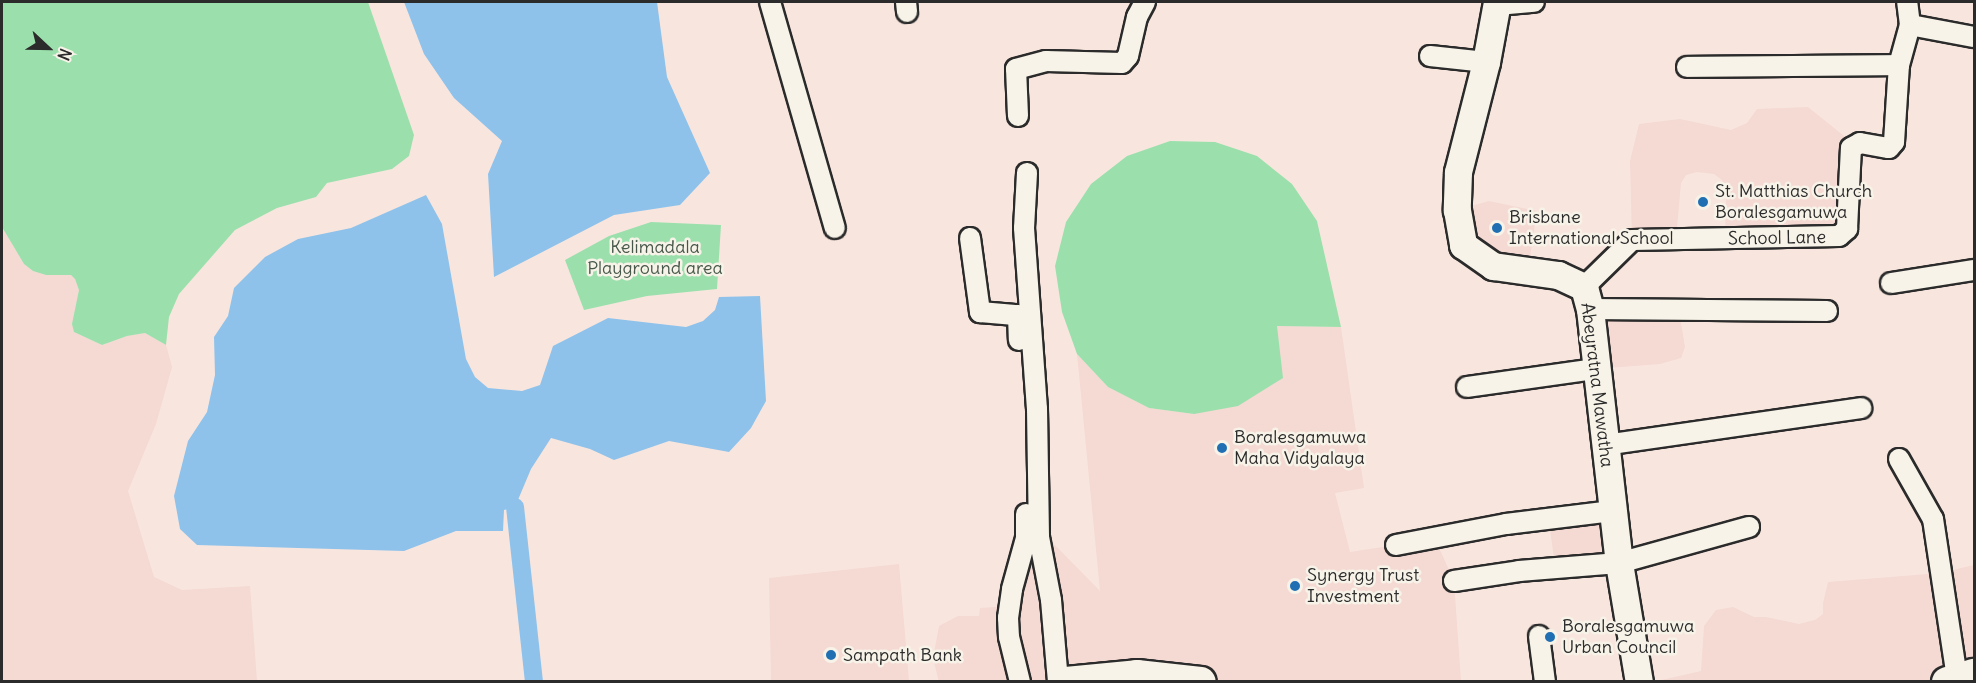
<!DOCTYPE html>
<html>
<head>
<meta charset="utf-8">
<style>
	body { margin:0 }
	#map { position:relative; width:1976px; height:683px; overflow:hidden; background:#f8e6de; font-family:Delius,sans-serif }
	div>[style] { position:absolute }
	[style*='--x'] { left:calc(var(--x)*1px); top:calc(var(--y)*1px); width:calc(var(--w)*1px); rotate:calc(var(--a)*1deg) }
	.built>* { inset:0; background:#f5d9d3; transform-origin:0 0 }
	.green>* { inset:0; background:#9be0ac }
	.water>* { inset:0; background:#8ec2eb }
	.canal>* { height:18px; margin:-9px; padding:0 9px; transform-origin:9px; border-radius:9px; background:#8ec2eb }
	.roads { filter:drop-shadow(2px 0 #2b2b2b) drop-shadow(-2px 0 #2b2b2b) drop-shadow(0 2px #2b2b2b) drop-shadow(0 -2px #2b2b2b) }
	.street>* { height:20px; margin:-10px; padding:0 10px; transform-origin:10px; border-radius:10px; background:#f7f3e8 }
	.secondary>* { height:27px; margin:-13.5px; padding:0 13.5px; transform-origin:13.5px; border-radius:13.5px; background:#f7f3e8 }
	.primary>* { height:30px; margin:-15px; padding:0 15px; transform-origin:15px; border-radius:15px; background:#f7f3e8 }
	.dots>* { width:16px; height:16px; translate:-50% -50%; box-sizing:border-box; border:3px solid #f7f3e8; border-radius:50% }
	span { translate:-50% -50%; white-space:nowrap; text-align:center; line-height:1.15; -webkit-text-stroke:5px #f7f3e8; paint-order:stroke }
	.poi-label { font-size:18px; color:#2b2b2b }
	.left { translate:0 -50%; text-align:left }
	.street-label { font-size:18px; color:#2b2b2b }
	.park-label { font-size:18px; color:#47584b }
	.frame { position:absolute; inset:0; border:3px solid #2b2b2b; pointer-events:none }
	.north { position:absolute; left:18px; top:18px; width:60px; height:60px; -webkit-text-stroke:4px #f7f3e8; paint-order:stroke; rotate:112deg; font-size:16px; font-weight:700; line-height:24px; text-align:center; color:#2b2b2b }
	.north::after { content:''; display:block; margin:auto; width:21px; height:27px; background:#2b2b2b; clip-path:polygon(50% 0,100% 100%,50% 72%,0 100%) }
</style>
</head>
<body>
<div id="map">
	<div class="built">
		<i style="clip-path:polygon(1808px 107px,1844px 136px,1851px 148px,1847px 229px,1725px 239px,1726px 193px,1722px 180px,1714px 174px,1697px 172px,1686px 175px,1681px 183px,1676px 239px,1632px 240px,1630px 161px,1639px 124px,1680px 119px,1731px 130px,1747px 123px,1757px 109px)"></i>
		<i style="clip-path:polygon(1489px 201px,1537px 211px,1528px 270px,1493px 266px,1457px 210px)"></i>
		<i style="clip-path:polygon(2px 227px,24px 264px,33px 271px,46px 275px,71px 275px,75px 279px,79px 289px,74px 332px,102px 345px,127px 336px,145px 333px,166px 345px,172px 367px,156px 424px,128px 491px,154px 577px,182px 590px,250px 586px,257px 681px,2px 681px)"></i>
		<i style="clip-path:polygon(1590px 309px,1679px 311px,1685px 347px,1681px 358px,1660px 364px,1595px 369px)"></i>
		<i style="clip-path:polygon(1277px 326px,1341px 327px,1364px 488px,1335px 493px,1350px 552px,1435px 539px,1454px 581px,1461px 681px,939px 682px,933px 658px,939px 626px,958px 616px,979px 616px,980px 608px,1010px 606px,1026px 538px,1046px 536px,1100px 591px,1077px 354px,1108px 387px,1149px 408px,1194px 414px)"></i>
		<i style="left:1612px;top:511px;width:52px;height:64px;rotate:82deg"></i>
		<i style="clip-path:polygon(899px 564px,909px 681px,771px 681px,769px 578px)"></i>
		<i style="clip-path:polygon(1974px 565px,1974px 674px,1947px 682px,1653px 682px,1701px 671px,1704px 626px,1716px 610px,1733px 607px,1754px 617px,1766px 617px,1799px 624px,1815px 620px,1823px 614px,1823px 603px,1828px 582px,1940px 573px)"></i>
	</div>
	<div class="green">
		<i style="clip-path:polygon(2px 2px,368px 2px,414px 135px,409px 156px,392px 169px,327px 183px,316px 197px,277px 208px,235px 230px,179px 294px,169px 317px,166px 345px,145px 333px,127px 336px,102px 345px,74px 332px,72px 324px,79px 290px,75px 279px,71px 275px,46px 275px,33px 271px,24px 264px,2px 227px)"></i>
		<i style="clip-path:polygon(1170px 141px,1215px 142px,1257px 156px,1292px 184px,1317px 221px,1341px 327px,1277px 326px,1283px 378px,1238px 406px,1194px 414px,1149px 408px,1108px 387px,1077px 354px,1062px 312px,1055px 266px,1066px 222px,1091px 184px,1127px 156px)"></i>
		<i style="clip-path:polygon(651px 222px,721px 225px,717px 289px,647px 296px,584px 310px,565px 260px,609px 236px)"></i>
	</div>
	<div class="water">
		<i style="clip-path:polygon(404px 2px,657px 2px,667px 77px,710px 173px,680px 205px,614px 215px,494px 277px,488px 174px,502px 141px,454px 98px,424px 54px)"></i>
		<i style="clip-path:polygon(426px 195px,442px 224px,466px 359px,475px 377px,488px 388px,522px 391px,540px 385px,553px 346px,608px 318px,686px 327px,703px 321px,715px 310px,719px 297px,760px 296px,766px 401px,751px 428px,729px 452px,669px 441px,614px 460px,590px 449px,551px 438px,531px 469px,515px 507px,504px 510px,503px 531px,456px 531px,404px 551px,197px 545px,180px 529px,174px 496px,188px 441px,207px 412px,215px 375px,214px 337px,228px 316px,234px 288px,265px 257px,298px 239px,351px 228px)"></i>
	</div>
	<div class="canal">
		<i style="--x:515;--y:507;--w:176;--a:83.8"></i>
	</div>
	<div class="roads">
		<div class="street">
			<i style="--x:770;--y:2;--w:235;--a:74"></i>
			<i style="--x:906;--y:2;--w:10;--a:84"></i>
			<i style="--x:1497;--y:5;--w:37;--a:-5"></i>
			<i style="--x:1910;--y:25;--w:65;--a:10.6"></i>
			<i style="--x:1430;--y:56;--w:56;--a:6.1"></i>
			<i style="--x:1687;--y:67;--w:212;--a:-0.5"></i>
			<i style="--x:1018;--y:116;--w:47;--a:-92.4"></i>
			<i style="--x:1016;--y:69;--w:31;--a:-15"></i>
			<i style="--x:1046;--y:61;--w:76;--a:1.5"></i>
			<i style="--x:1122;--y:63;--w:9;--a:-49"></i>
			<i style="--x:1128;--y:56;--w:40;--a:-77"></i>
			<i style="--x:1137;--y:17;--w:17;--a:-62"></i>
			<i style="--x:1027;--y:173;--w:55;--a:93.1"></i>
			<i style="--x:1024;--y:228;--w:181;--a:85.9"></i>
			<i style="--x:1037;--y:409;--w:128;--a:89.1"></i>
			<i style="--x:1039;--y:537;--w:64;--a:79.2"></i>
			<i style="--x:1051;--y:600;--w:82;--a:85.1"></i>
			<i style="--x:970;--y:238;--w:75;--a:82.3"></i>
			<i style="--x:980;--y:312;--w:38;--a:5"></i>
			<i style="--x:1018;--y:315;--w:25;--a:88"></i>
			<i style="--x:1891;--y:283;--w:84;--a:-8.9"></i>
			<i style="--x:1584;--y:287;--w:67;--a:-44.4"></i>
			<i style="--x:1632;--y:240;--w:207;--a:-1.1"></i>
			<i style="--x:1839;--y:236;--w:11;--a:-41"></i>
			<i style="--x:1847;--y:229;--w:81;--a:-87.2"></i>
			<i style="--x:1851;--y:148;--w:10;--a:-29"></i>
			<i style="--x:1860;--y:143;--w:29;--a:10"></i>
			<i style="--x:1889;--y:148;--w:8;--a:-50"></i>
			<i style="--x:1894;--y:142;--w:77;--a:-86.3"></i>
			<i style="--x:1899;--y:65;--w:41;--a:-74.6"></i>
			<i style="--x:1910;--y:25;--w:23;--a:-97"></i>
			<i style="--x:1590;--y:309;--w:237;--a:0.5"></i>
			<i style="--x:1467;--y:387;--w:129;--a:-8"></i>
			<i style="--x:1605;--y:445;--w:259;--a:-8.2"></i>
			<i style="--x:1899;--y:459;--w:69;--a:60.5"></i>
			<i style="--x:1933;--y:519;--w:161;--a:81.4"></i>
			<i style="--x:1396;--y:545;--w:112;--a:-10.8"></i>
			<i style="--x:1506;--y:524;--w:107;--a:-7"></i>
			<i style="--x:1454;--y:581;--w:66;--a:-8.7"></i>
			<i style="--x:1519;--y:571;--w:100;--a:-4.6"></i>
			<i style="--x:1619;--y:563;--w:135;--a:-15.5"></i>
			<i style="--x:1539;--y:636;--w:46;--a:82.6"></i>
			<i style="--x:1020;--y:682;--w:46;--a:-103.7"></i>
			<i style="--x:1009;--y:637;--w:19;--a:-93"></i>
			<i style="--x:1008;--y:618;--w:29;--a:-82"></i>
			<i style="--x:1012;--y:589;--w:53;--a:-74.6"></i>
			<i style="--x:1026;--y:538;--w:24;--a:-90"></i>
		</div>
		<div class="secondary">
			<i style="--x:1497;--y:2;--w:61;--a:100.4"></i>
			<i style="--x:1486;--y:62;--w:114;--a:104.3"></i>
			<i style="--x:1458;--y:172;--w:38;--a:92"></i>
			<i style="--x:1457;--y:210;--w:36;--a:80"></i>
			<i style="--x:1463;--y:245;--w:37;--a:35"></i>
			<i style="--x:1493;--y:266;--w:66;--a:7.9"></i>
			<i style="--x:1558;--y:275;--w:29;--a:25"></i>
			<i style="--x:1584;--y:287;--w:23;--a:75"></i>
			<i style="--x:1590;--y:309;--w:256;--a:83.5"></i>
			<i style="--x:1619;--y:563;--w:121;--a:80.5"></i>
		</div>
		<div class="primary">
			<i style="--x:1066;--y:682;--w:71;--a:-5.6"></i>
			<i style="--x:1137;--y:675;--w:64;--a:6.2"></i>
			<i style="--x:1947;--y:682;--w:28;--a:-17"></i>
		</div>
	</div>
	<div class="dots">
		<i style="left:1703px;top:202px;background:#1f6fb2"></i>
		<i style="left:1497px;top:228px;background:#1f6fb2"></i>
		<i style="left:1222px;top:448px;background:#1f6fb2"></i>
		<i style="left:1295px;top:586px;background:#1f6fb2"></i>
		<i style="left:1550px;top:637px;background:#1f6fb2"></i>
		<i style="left:831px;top:655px;background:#1f6fb2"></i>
	</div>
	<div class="poi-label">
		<span class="left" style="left:1715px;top:202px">St. Matthias Church<br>Boralesgamuwa</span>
		<span class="left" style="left:1509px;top:228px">Brisbane<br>International School</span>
		<span class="left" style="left:1234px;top:448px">Boralesgamuwa<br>Maha Vidyalaya</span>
		<span class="left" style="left:1307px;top:586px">Synergy Trust<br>Investment</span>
		<span class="left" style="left:1562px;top:637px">Boralesgamuwa<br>Urban Council</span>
		<span class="left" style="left:843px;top:655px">Sampath Bank</span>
	</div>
	<div class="street-label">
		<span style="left:1777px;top:238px;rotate:-1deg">School Lane</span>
		<span style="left:1597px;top:385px;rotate:83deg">Abeyratna Mawatha</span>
	</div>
	<div class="park-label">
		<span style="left:655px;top:258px">Kelimadala<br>Playground area</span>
	</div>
	<div class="frame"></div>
	<div class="north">N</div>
</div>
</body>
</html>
